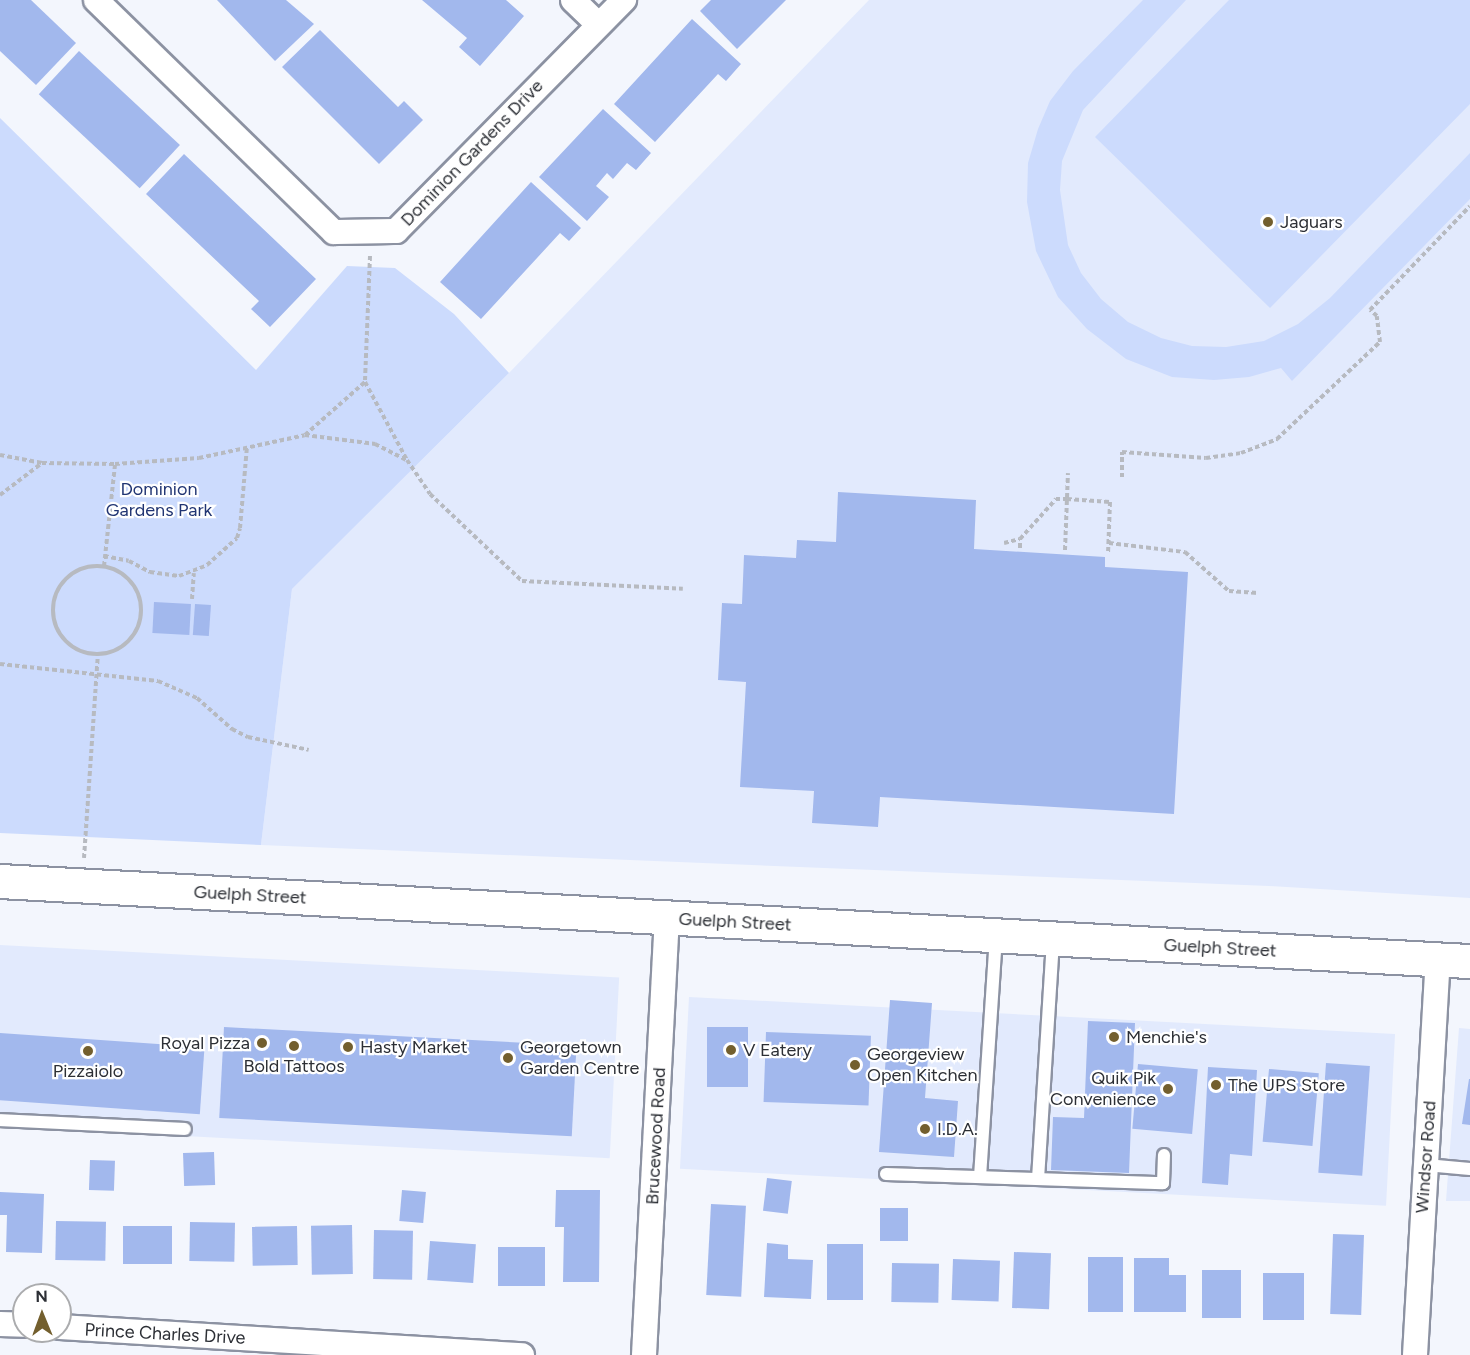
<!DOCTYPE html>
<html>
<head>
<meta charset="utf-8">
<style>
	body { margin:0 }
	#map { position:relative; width:1470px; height:1355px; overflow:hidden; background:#f3f6fd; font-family:Figtree,sans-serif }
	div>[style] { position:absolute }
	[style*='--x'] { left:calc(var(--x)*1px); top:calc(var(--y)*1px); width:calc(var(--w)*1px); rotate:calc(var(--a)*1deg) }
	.built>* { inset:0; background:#e2eafd; transform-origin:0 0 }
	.green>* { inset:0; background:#ccdbfd }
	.building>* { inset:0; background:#a2b8ed; transform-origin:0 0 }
	.path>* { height:4px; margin-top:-2px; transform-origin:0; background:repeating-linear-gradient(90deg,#b7bac0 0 4.5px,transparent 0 7.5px) }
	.path>.ring { margin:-2px; padding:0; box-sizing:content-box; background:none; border:4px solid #b7bac0; border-radius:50% }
	.roads { filter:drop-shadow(2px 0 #8c92a2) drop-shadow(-2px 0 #8c92a2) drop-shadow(0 2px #8c92a2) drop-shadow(0 -2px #8c92a2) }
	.lane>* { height:12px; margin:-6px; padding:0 6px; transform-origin:6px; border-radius:6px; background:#fff }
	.street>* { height:24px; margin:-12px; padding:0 12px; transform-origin:12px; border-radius:12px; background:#fff }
	.primary>* { height:33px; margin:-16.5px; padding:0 16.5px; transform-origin:16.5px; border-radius:16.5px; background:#fff }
	.dots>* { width:16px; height:16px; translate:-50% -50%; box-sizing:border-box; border:3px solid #fff; border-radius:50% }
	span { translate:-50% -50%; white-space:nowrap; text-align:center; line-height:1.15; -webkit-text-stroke:4.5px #fff; paint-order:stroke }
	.street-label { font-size:18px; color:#2c2f35 }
	.poi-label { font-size:18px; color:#2c2f35 }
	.left { translate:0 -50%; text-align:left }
	.right { translate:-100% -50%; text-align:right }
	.park-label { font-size:18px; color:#213573 }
	.north { position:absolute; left:12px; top:1283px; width:60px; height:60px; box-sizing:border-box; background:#fff; border:2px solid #abacae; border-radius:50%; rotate:359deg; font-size:16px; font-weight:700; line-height:24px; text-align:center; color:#2c2f35 }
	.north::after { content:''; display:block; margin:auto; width:21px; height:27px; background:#735f2e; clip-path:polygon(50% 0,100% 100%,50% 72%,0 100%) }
</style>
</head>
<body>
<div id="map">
	<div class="built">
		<i style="clip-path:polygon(869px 0,1470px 0,1470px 898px,1269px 886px,261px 845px,292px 589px,509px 373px)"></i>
		<i style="left:0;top:945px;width:620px;height:181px;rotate:3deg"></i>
		<i style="left:689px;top:997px;width:707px;height:172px;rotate:3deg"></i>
		<i style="clip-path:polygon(1459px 1028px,1470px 1029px,1470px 1201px,1446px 1201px)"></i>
	</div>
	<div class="green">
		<i style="clip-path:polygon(1143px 0,1186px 0,1083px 110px,1062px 161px,1060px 190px,1068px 245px,1081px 273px,1101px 299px,1128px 322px,1161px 338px,1192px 346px,1226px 347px,1264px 341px,1298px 324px,1330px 298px,1470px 153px,1470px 199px,1292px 381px,1281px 368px,1249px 377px,1214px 380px,1172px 377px,1126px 359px,1087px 329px,1058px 297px,1036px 251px,1027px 202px,1028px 163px,1038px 129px,1050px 101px,1073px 71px)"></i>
		<i style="clip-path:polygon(1229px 0,1470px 0,1470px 104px,1270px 308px,1095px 137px)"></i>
		<i style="clip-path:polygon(0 118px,256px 370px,347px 266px,395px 268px,454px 314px,509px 373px,292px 589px,261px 845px,0 833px)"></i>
	</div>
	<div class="building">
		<i style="clip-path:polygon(0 0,31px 0,76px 43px,36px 85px,0 51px)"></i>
		<i style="clip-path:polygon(217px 0,286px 0,314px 24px,275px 61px)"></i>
		<i style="clip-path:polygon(422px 0,506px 0,524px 16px,480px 66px,459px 47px,467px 38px)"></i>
		<i style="clip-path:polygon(711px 0,786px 0,737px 49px,700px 11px)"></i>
		<i style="clip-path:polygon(692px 19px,741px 64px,726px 81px,718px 74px,655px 142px,614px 104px)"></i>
		<i style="clip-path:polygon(320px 30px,398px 107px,404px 101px,423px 120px,379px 164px,282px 67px)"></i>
		<i style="left:79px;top:51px;width:138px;height:59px;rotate:43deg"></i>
		<i style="clip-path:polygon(603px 109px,651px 153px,636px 170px,627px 163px,613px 179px,607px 173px,596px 186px,609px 197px,587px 221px,539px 177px)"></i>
		<i style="clip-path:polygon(184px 154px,316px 279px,270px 327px,251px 309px,259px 301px,146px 194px)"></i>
		<i style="clip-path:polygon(531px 182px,581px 228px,569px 241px,560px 233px,481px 319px,440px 282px)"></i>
		<i style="clip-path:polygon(838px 492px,976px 500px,974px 549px,1105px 557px,1105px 567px,1188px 572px,1174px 814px,880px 797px,878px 827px,812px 823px,814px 791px,740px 787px,746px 682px,718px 680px,722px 603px,742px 604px,744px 555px,796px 558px,797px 540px,836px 542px)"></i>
		<i style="left:154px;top:602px;width:37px;height:31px;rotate:3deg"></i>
		<i style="left:195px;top:604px;width:16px;height:31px;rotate:4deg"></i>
		<i style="clip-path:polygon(890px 1000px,932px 1003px,925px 1098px,958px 1101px,954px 1157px,879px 1152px)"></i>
		<i style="clip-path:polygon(1088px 1021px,1135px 1023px,1129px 1173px,1051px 1170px,1053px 1117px,1084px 1118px)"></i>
		<i style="left:224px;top:1027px;width:353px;height:91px;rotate:3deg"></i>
		<i style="left:707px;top:1027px;width:41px;height:60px"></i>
		<i style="left:766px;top:1032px;width:105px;height:70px;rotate:2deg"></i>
		<i style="left:0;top:1033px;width:205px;height:67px;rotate:4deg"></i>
		<i style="left:1326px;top:1063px;width:44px;height:110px;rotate:4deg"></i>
		<i style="left:1138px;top:1064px;width:60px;height:65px;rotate:5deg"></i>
		<i style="clip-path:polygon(1208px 1067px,1257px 1070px,1252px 1156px,1230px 1154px,1228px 1185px,1202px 1183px)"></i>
		<i style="left:1269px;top:1069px;width:50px;height:73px;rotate:5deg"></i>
		<i style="clip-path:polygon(1469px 1079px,1470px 1079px,1470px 1125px,1462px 1124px)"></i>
		<i style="left:214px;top:1152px;width:33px;height:31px;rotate:88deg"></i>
		<i style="left:90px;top:1160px;width:25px;height:30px;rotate:2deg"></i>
		<i style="left:767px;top:1178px;width:25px;height:33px;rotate:7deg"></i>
		<i style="left:402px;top:1190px;width:24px;height:31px;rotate:5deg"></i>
		<i style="clip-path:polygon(556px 1190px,600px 1190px,599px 1282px,563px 1282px,564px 1227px,555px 1227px)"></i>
		<i style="clip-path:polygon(0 1192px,44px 1194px,42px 1253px,6px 1252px,7px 1215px,0 1215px)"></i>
		<i style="left:711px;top:1204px;width:35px;height:91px;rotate:3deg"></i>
		<i style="left:880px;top:1208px;width:28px;height:33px"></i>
		<i style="left:56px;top:1221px;width:50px;height:39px;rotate:1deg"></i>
		<i style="left:190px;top:1222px;width:45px;height:39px;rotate:1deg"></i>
		<i style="left:352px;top:1225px;width:49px;height:41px;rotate:89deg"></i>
		<i style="left:172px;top:1226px;width:38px;height:49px;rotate:90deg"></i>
		<i style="left:297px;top:1226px;width:39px;height:45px;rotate:89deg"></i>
		<i style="left:374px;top:1230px;width:39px;height:49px;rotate:1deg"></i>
		<i style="left:1333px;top:1234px;width:31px;height:80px;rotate:2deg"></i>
		<i style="left:430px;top:1241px;width:46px;height:39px;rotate:4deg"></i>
		<i style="clip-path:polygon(767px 1243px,788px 1245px,788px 1259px,813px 1260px,811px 1299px,764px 1297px)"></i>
		<i style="left:827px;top:1244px;width:36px;height:56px"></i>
		<i style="left:498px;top:1247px;width:47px;height:39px"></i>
		<i style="left:1014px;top:1252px;width:37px;height:56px;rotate:2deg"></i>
		<i style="left:1088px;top:1257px;width:35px;height:55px"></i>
		<i style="clip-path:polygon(1134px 1258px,1169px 1258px,1169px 1275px,1186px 1275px,1186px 1312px,1134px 1312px)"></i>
		<i style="left:953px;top:1259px;width:47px;height:41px;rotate:2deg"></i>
		<i style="left:892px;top:1263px;width:47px;height:39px;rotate:1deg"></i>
		<i style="left:1202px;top:1270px;width:39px;height:48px"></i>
		<i style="left:1304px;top:1273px;width:47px;height:41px;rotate:90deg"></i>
	</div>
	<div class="path">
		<i style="--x:370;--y:256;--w:126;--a:92.3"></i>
		<i style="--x:365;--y:382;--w:89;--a:61.7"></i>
		<i style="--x:407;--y:460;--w:41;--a:55.9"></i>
		<i style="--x:430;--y:494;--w:127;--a:43.4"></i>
		<i style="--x:522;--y:581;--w:161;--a:2.8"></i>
		<i style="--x:305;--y:435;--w:71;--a:7.3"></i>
		<i style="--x:375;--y:444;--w:35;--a:27"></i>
		<i style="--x:0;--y:455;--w:43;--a:10.8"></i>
		<i style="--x:42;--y:463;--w:73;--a:0.8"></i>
		<i style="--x:115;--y:464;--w:84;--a:-4.1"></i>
		<i style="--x:199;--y:458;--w:108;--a:-12.2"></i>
		<i style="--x:305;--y:435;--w:80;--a:-41.5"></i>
		<i style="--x:1122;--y:477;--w:25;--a:-90"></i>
		<i style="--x:1122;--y:452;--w:84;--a:4.1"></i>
		<i style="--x:1206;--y:458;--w:35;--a:-8"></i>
		<i style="--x:1241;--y:453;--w:39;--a:-21"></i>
		<i style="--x:1277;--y:439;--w:141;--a:-43.3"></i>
		<i style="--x:1380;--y:342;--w:26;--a:-97"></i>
		<i style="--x:1377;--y:316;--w:9;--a:-139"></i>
		<i style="--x:1370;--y:310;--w:144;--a:-46.1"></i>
		<i style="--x:0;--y:495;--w:53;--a:-37.3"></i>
		<i style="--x:1004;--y:543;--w:16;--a:-14"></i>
		<i style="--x:1109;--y:543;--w:77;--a:6.8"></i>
		<i style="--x:1185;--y:552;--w:59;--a:41.6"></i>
		<i style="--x:1229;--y:591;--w:29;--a:4"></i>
		<i style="--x:1020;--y:548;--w:9;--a:-90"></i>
		<i style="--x:1020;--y:539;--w:54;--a:-48"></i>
		<i style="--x:1056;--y:499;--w:11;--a:0"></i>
		<i style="--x:1067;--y:499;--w:43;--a:4"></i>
		<i style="--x:1110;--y:502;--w:51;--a:92.2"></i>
		<i style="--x:1065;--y:550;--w:77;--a:-87.8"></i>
		<i style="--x:104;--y:556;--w:25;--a:11"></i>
		<i style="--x:129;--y:561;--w:24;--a:28"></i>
		<i style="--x:150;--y:572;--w:29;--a:8"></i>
		<i style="--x:179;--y:576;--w:30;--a:-21"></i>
		<i style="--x:207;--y:565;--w:40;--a:-42"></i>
		<i style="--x:237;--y:538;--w:10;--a:-73"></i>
		<i style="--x:240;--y:528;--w:81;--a:-85.1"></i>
		<i style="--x:104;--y:566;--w:103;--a:-83.8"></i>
		<i class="ring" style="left:53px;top:566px;width:84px;height:84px"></i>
		<i style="--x:192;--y:599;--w:26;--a:-86"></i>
		<i style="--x:0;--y:664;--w:159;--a:6.1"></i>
		<i style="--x:158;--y:681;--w:43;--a:23.6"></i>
		<i style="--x:197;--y:698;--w:47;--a:41.5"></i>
		<i style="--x:232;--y:729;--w:18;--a:27"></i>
		<i style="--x:248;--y:737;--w:62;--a:12"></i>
		<i style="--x:84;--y:858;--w:203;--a:-86.1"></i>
	</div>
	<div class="roads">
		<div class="lane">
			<i style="--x:0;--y:1120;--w:185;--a:2.8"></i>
			<i style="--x:1426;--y:1165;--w:44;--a:5.2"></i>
			<i style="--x:886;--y:1174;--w:277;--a:1.9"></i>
			<i style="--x:1163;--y:1183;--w:28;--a:-88"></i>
			<i style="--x:980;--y:1177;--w:241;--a:-86.2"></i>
			<i style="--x:1038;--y:1179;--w:239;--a:-86.4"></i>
		</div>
		<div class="street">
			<i style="--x:96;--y:0;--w:332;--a:44.3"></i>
			<i style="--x:334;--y:232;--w:62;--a:-0.9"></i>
			<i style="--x:396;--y:231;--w:325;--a:-45.4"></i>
			<i style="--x:573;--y:0;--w:35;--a:44"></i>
			<i style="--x:0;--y:1324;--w:24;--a:2"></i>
			<i style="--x:60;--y:1327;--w:463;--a:3.5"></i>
			<i style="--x:644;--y:1355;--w:438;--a:-87"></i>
			<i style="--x:1415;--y:1355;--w:397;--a:-86.7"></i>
		</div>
		<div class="primary">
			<i style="--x:0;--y:881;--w:1472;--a:3.12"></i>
		</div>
	</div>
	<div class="dots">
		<i style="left:1268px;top:222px;background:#735f2e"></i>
		<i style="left:1114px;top:1037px;background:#735f2e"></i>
		<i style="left:262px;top:1043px;background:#735f2e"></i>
		<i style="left:294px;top:1046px;background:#735f2e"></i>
		<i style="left:348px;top:1047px;background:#735f2e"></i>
		<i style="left:731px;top:1050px;background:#735f2e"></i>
		<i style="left:88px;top:1051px;background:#735f2e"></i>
		<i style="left:508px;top:1058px;background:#735f2e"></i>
		<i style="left:855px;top:1065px;background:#735f2e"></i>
		<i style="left:1216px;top:1085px;background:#735f2e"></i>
		<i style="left:1168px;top:1089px;background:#735f2e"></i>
		<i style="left:925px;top:1129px;background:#735f2e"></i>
	</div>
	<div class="street-label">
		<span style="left:472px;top:153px;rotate:-46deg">Dominion Gardens Drive</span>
		<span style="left:250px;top:895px;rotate:3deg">Guelph Street</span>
		<span style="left:735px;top:922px;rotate:3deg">Guelph Street</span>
		<span style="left:1220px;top:948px;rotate:3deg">Guelph Street</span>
		<span style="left:656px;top:1136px;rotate:-87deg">Brucewood Road</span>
		<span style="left:1426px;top:1157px;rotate:-86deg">Windsor Road</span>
		<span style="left:165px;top:1334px;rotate:3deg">Prince Charles Drive</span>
	</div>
	<div class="poi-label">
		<span class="left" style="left:1280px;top:222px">Jaguars</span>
		<span class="left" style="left:1126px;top:1037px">Menchie's</span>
		<span class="right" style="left:250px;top:1043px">Royal Pizza</span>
		<span class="left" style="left:360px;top:1047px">Hasty Market</span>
		<span class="left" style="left:520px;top:1058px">Georgetown<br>Garden Centre</span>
		<span class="left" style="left:743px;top:1050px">V Eatery</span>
		<span class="left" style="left:867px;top:1065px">Georgeview<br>Open Kitchen</span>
		<span style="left:294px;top:1066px">Bold Tattoos</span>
		<span style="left:88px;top:1071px">Pizzaiolo</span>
		<span class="right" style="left:1156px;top:1089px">Quik Pik<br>Convenience</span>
		<span class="left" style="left:1228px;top:1085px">The UPS Store</span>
		<span class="left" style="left:937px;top:1129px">I.D.A.</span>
	</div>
	<div class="park-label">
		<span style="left:159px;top:500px">Dominion<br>Gardens Park</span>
	</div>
	<div class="north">N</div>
</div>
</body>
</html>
